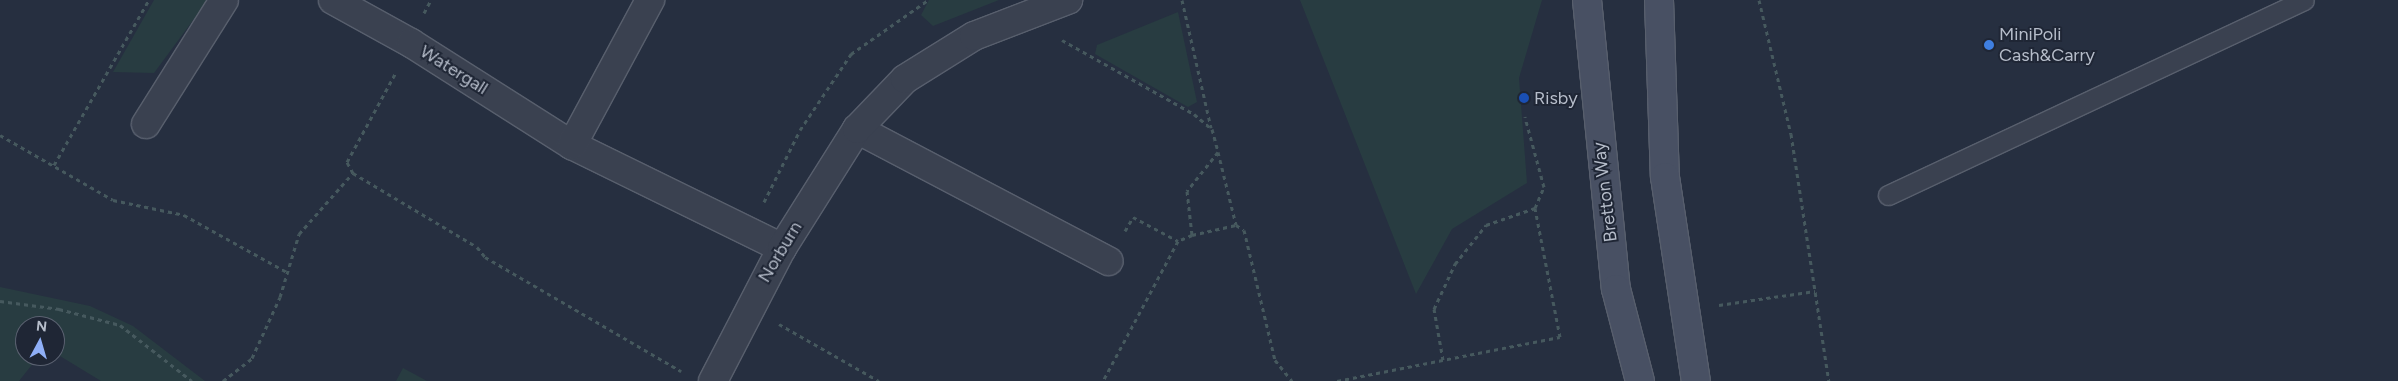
<!DOCTYPE html>
<html>
<head>
<meta charset="utf-8">
<style>
	body { margin:0 }
	#map { position:relative; width:2398px; height:381px; overflow:hidden; background:#262f40; font-family:Figtree,sans-serif }
	div>[style] { position:absolute }
	[style*='--x'] { left:calc(var(--x)*1px); top:calc(var(--y)*1px); width:calc(var(--w)*1px); rotate:calc(var(--a)*1deg) }
	.green>* { inset:0; background:#283c41 }
	.path>* { height:3px; margin-top:-1.5px; transform-origin:0; background:repeating-linear-gradient(90deg,#46595e 0 4px,transparent 0 8px) }
	.roads { filter:drop-shadow(1px 0 #585f6d) drop-shadow(-1px 0 #585f6d) drop-shadow(0 1px #585f6d) drop-shadow(0 -1px #585f6d) }
	.lane>* { height:19px; margin:-9.5px; padding:0 9.5px; transform-origin:9.5px; border-radius:9.5px; background:#3a4150 }
	.street>* { height:28px; margin:-14px; padding:0 14px; transform-origin:14px; border-radius:14px; background:#3a4150 }
	.secondary>* { height:28px; margin:-14px; padding:0 14px; transform-origin:14px; border-radius:14px; background:#485063 }
	.dots>* { width:14px; height:14px; translate:-50% -50%; box-sizing:border-box; border:2px solid #1f2635; border-radius:50% }
	span { translate:-50% -50%; white-space:nowrap; text-align:center; line-height:1.15; -webkit-text-stroke:4px #1f2635; paint-order:stroke }
	.poi-label { font-size:18px; color:#b6bdca }
	.left { translate:0 -50%; text-align:left }
	.street-label { font-size:18px; color:#b6bdca }
	.north { position:absolute; left:15px; top:316px; width:50px; height:50px; box-sizing:border-box; background:#1f2635; border:1px solid #5b6271; border-radius:50%; rotate:6deg; font-size:14px; font-weight:700; line-height:20px; text-align:center; color:#b6bdca }
	.north::after { content:''; display:block; margin:auto; width:18px; height:22px; background:#8faff7; clip-path:polygon(50% 0,100% 100%,50% 72%,0 100%) }
</style>
</head>
<body>
<div id="map">
	<div class="green">
		<i style="clip-path:polygon(154px 0,208px 0,154px 73px,113px 72px)"></i>
		<i style="clip-path:polygon(929px 0,999px 0,933px 26px,921px 15px)"></i>
		<i style="clip-path:polygon(1300px 0,1542px 0,1519px 78px,1527px 183px,1452px 229px,1416px 294px)"></i>
		<i style="clip-path:polygon(1178px 12px,1197px 102px,1188px 107px,1095px 54px,1097px 45px)"></i>
		<i style="clip-path:polygon(0 287px,90px 306px,133px 326px,205px 381px,101px 381px,55px 353px,55px 326px,25px 326px,25px 356px,39px 356px,19px 381px,0 381px)"></i>
		<i style="clip-path:polygon(403px 368px,427px 381px,396px 381px)"></i>
	</div>
	<div class="path">
		<i style="--x:1182;--y:0;--w:131;--a:77.2"></i>
		<i style="--x:1759;--y:0;--w:138;--a:76.6"></i>
		<i style="--x:1791;--y:134;--w:250;--a:81.3"></i>
		<i style="--x:424;--y:13;--w:15;--a:-62"></i>
		<i style="--x:1062;--y:40;--w:151;--a:29.3"></i>
		<i style="--x:1194;--y:114;--w:23;--a:40"></i>
		<i style="--x:1212;--y:129;--w:24;--a:75"></i>
		<i style="--x:1218;--y:152;--w:50;--a:128.5"></i>
		<i style="--x:1187;--y:191;--w:44;--a:83.5"></i>
		<i style="--x:1192;--y:235;--w:15;--a:157"></i>
		<i style="--x:1178;--y:241;--w:159;--a:118.2"></i>
		<i style="--x:0;--y:135;--w:130;--a:29.9"></i>
		<i style="--x:113;--y:200;--w:73;--a:11.9"></i>
		<i style="--x:184;--y:215;--w:118;--a:29"></i>
		<i style="--x:1218;--y:152;--w:75;--a:76.1"></i>
		<i style="--x:1236;--y:225;--w:9;--a:32"></i>
		<i style="--x:1244;--y:230;--w:134;--a:76.6"></i>
		<i style="--x:1275;--y:360;--w:27;--a:51"></i>
		<i style="--x:54;--y:165;--w:190;--a:-60.1"></i>
		<i style="--x:353;--y:173;--w:144;--a:30.8"></i>
		<i style="--x:477;--y:247;--w:13;--a:51"></i>
		<i style="--x:485;--y:257;--w:227;--a:30.2"></i>
		<i style="--x:764;--y:202;--w:80;--a:-63.4"></i>
		<i style="--x:800;--y:130;--w:92;--a:-56.1"></i>
		<i style="--x:851;--y:54;--w:94;--a:-35"></i>
		<i style="--x:1125;--y:231;--w:16;--a:-60"></i>
		<i style="--x:1133;--y:217;--w:51;--a:28.1"></i>
		<i style="--x:1192;--y:235;--w:45;--a:-12.8"></i>
		<i style="--x:0;--y:301;--w:60;--a:7.7"></i>
		<i style="--x:59;--y:309;--w:63;--a:14.7"></i>
		<i style="--x:120;--y:325;--w:91;--a:37.9"></i>
		<i style="--x:1719;--y:305;--w:97;--a:-8.3"></i>
		<i style="--x:779;--y:324;--w:115;--a:29.7"></i>
		<i style="--x:1443;--y:360;--w:52;--a:-100"></i>
		<i style="--x:1434;--y:309;--w:50;--a:-65"></i>
		<i style="--x:1455;--y:264;--w:50;--a:-51.5"></i>
		<i style="--x:1486;--y:225;--w:52;--a:-19.1"></i>
		<i style="--x:1535;--y:208;--w:23;--a:-67"></i>
		<i style="--x:1544;--y:187;--w:73;--a:-105.2"></i>
		<i style="--x:223;--y:381;--w:37;--a:-38"></i>
		<i style="--x:252;--y:358;--w:67;--a:-65.3"></i>
		<i style="--x:280;--y:297;--w:66;--a:-73.2"></i>
		<i style="--x:299;--y:234;--w:81;--a:-48.5"></i>
		<i style="--x:353;--y:173;--w:13;--a:-119"></i>
		<i style="--x:347;--y:162;--w:102;--a:-61.4"></i>
		<i style="--x:1337;--y:381;--w:227;--a:-11.2"></i>
		<i style="--x:1560;--y:337;--w:131;--a:-101"></i>
	</div>
	<div class="roads">
		<div class="lane">
			<i style="--x:1888;--y:195;--w:459;--a:-25.1"></i>
		</div>
		<div class="street">
			<i style="--x:333;--y:0;--w:89;--a:28.9"></i>
			<i style="--x:411;--y:43;--w:191;--a:32.4"></i>
			<i style="--x:572;--y:145;--w:234;--a:26.1"></i>
			<i style="--x:146;--y:124;--w:146;--a:-57.8"></i>
			<i style="--x:857;--y:129;--w:284;--a:27.7"></i>
			<i style="--x:572;--y:145;--w:165;--a:-61.7"></i>
			<i style="--x:713;--y:381;--w:150;--a:-62.6"></i>
			<i style="--x:782;--y:248;--w:141;--a:-57.8"></i>
			<i style="--x:857;--y:129;--w:69;--a:-46.2"></i>
			<i style="--x:905;--y:79;--w:81;--a:-31.9"></i>
			<i style="--x:974;--y:36;--w:101;--a:-21"></i>
		</div>
		<div class="secondary">
			<i style="--x:1587;--y:0;--w:290;--a:84.3"></i>
			<i style="--x:1616;--y:289;--w:95;--a:75.4"></i>
			<i style="--x:1659;--y:0;--w:177;--a:88.1"></i>
			<i style="--x:1665;--y:177;--w:206;--a:81.4"></i>
		</div>
	</div>
	<div class="dots">
		<i style="left:1989px;top:45px;background:#3f7fe0"></i>
		<i style="left:1524px;top:98px;background:#1a4fb4"></i>
	</div>
	<div class="poi-label">
		<span class="left" style="left:1999px;top:45px">MiniPoli<br>Cash&amp;Carry</span>
		<span class="left" style="left:1534px;top:98px">Risby</span>
	</div>
	<div class="street-label">
		<span style="left:454px;top:70px;rotate:32deg">Watergall</span>
		<span style="left:1605px;top:192px;rotate:-97deg">Bretton Way</span>
		<span style="left:780px;top:252px;rotate:-59deg">Norburn</span>
	</div>
	<div class="north">N</div>
</div>
</body>
</html>
